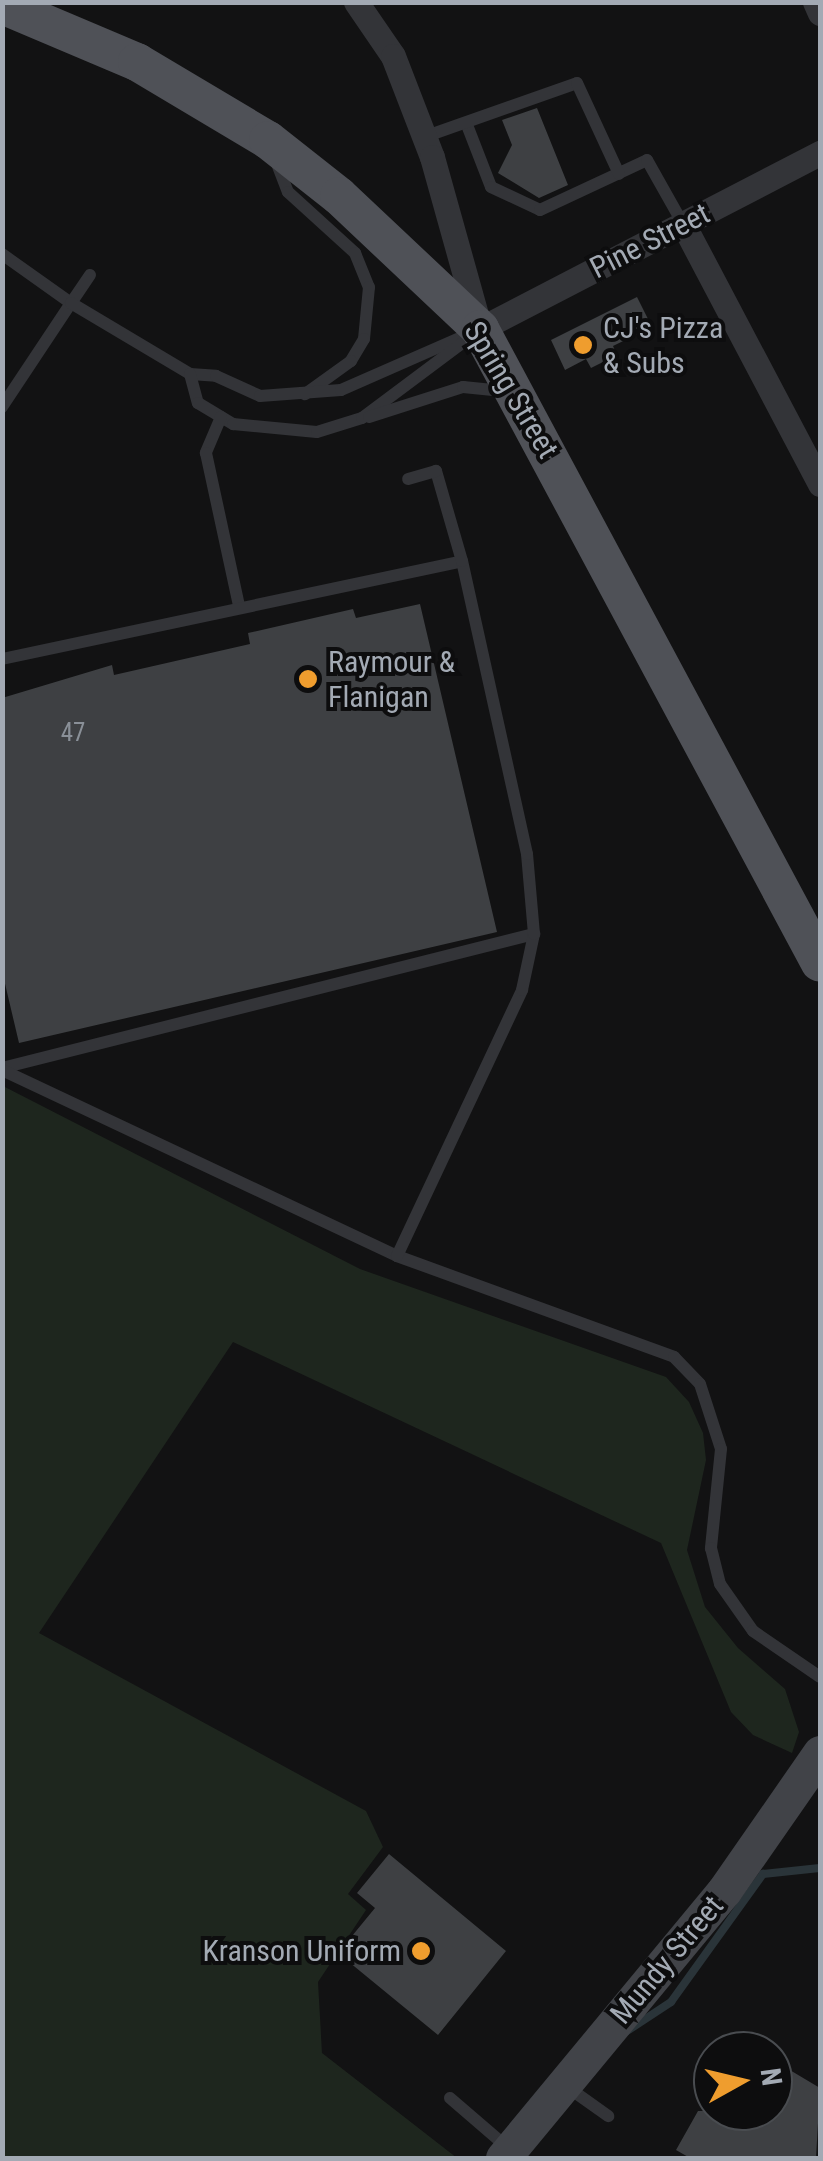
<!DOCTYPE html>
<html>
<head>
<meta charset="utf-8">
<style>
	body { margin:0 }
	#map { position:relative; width:823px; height:2161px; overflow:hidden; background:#121213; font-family:"Roboto Condensed",sans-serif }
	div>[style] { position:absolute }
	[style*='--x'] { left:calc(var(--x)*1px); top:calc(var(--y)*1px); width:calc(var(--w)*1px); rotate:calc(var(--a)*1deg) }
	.green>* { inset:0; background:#1e261e }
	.stream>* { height:8px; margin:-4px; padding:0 4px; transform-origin:4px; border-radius:4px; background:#2a3439 }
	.building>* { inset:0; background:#3e4043 }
	.service>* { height:12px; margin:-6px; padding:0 6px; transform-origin:6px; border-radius:6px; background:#333438 }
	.minor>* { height:25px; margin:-12.5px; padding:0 12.5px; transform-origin:12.5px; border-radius:12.5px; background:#333438 }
	.secondary>* { height:35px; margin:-17.5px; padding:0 17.5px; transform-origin:17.5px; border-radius:17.5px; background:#414348 }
	.primary>* { height:38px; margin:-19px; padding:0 19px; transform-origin:19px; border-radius:19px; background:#4f5157 }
	.dots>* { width:28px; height:28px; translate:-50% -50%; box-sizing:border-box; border:5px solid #0d0d0e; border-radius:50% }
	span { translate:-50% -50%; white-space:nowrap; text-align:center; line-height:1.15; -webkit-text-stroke:8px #0d0d0e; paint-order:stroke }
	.number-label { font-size:25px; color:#8a9098 }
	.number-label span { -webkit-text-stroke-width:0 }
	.street-label { font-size:30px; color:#a3aab4 }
	.poi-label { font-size:30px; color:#a3aab4 }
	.left { translate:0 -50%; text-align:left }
	.right { translate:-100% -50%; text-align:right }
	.frame { position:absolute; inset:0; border:5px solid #a3aab4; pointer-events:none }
	.north { position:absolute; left:693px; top:2031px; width:100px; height:100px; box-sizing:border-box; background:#0d0d0e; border:2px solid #494c50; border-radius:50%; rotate:82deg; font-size:28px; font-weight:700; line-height:40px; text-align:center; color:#a3aab4 }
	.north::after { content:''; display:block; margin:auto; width:35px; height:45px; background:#ef9d2e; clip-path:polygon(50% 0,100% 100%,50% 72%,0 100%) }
</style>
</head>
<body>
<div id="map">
	<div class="green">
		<i style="clip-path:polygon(3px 1086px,360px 1269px,666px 1377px,689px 1402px,703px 1433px,706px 1460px,687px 1550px,705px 1607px,738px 1648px,785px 1689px,799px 1732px,792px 1753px,753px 1735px,731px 1712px,661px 1543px,233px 1342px,39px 1633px,366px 1811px,383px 1847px,348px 1894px,366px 1910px,318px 1982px,322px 2053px,457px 2158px,3px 2158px)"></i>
	</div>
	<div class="stream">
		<i style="--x:627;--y:2031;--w:53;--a:-33.4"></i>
		<i style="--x:671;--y:2002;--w:158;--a:-54.3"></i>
		<i style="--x:763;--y:1874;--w:57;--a:-6"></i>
	</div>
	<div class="building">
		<i style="clip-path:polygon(537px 108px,568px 185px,539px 198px,498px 173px,512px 145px,502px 120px)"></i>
		<i style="clip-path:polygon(637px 297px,652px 327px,613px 346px,617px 355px,591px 368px,586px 359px,565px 370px,551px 340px)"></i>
		<i style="clip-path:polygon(420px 604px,497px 932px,19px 1043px,2px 971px,2px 698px,112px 665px,114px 675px,250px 644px,248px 633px,353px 609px,356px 618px)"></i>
		<i style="clip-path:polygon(389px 1854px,506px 1951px,438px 2035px,338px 1953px,375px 1908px,357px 1893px)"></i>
		<i style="clip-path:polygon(773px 2060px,820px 2088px,816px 2158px,690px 2158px,676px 2150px,698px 2111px,773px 2111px)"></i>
	</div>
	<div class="service">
		<i style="--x:467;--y:125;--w:66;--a:68.8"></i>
		<i style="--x:491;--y:187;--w:54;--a:25.1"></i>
		<i style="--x:540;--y:210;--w:118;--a:-25"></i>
		<i style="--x:647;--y:160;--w:73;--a:60.6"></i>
		<i style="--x:424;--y:137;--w:162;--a:-19.4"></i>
		<i style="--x:577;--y:83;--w:100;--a:65.2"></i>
		<i style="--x:276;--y:161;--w:33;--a:69"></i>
		<i style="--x:288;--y:192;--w:91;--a:42.3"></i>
		<i style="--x:355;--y:253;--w:37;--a:68"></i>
		<i style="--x:369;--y:287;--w:52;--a:95.5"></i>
		<i style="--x:364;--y:339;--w:26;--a:121"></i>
		<i style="--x:351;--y:361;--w:57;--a:144.3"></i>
		<i style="--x:2;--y:254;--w:85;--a:35.4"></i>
		<i style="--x:71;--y:303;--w:125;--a:123.6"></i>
		<i style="--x:90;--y:275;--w:34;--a:124"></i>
		<i style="--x:71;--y:303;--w:139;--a:30.8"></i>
		<i style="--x:190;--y:374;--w:26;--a:4"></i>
		<i style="--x:216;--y:376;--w:48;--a:24.4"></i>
		<i style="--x:260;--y:396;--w:81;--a:-4.2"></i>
		<i style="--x:341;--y:390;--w:144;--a:-23.7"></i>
		<i style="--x:190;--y:374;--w:30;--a:75"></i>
		<i style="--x:198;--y:403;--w:41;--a:31"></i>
		<i style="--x:233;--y:424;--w:84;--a:5.4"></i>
		<i style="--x:317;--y:432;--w:47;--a:-17.3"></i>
		<i style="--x:362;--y:418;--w:139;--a:-36.8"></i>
		<i style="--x:221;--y:417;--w:39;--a:113"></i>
		<i style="--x:206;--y:453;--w:157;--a:77.8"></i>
		<i style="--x:369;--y:417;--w:99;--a:-17.7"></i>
		<i style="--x:463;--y:387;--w:40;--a:5.7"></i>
		<i style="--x:2;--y:659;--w:470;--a:-12"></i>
		<i style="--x:2;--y:1068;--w:549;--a:-14.14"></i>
		<i style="--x:2;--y:1070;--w:437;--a:25.2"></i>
		<i style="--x:397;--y:1256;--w:295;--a:20"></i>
		<i style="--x:674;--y:1357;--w:37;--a:46"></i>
		<i style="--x:700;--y:1384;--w:68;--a:72.1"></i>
		<i style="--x:721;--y:1449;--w:100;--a:95.8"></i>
		<i style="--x:711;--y:1548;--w:37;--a:76"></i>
		<i style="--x:720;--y:1584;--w:57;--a:54.9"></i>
		<i style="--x:753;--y:1631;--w:81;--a:34.5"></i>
		<i style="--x:397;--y:1256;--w:294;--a:-64.8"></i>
		<i style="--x:522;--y:990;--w:57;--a:-77.9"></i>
		<i style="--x:534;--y:934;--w:80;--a:-95"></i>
		<i style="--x:527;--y:854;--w:300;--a:-102.5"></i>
		<i style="--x:462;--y:561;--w:94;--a:-106.1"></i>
		<i style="--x:436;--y:471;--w:29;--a:164"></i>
		<i style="--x:566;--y:2086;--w:52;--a:35.5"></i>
		<i style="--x:450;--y:2098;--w:77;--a:40.8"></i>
	</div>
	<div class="minor">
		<i style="--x:356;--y:2;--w:65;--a:55.6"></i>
		<i style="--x:393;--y:56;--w:108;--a:68.9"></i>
		<i style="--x:432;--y:157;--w:179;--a:74.4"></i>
		<i style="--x:480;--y:329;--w:383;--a:-27.4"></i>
		<i style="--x:815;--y:2;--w:12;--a:66"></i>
		<i style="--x:683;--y:224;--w:294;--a:62.2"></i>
	</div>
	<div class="secondary">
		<i style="--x:503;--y:2158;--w:347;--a:-50.4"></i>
		<i style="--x:724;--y:1891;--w:168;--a:-55.2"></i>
	</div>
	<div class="primary">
		<i style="--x:2;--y:5;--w:147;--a:22.9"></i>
		<i style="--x:137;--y:62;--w:152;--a:30.8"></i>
		<i style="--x:268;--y:140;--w:90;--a:38.3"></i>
		<i style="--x:339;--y:196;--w:194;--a:43.3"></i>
		<i style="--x:480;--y:329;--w:719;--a:61.8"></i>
	</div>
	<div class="dots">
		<i style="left:583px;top:345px;background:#ef9d2e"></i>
		<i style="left:308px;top:679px;background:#ef9d2e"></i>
		<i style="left:421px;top:1951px;background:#ef9d2e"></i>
	</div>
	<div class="number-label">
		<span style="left:73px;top:733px">47</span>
	</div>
	<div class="street-label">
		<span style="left:650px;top:241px;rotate:-27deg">Pine Street</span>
		<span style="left:511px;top:390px;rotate:59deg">Spring Street</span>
		<span style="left:667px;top:1960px;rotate:-50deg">Mundy Street</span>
	</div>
	<div class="poi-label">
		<span class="left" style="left:603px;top:345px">CJ's Pizza<br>&amp; Subs</span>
		<span class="left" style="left:328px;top:679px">Raymour &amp;<br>Flanigan</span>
		<span class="right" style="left:401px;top:1951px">Kranson Uniform</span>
	</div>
	<div class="frame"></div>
	<div class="north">N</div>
</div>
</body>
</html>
